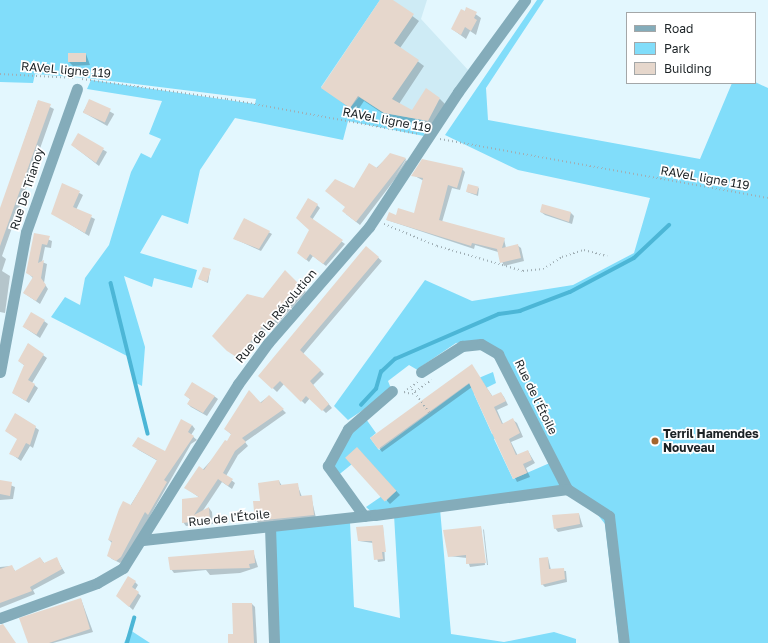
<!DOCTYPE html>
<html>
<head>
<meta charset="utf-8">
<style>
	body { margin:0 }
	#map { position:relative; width:768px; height:643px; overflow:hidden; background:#e3f7fe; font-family:"Golos Text",sans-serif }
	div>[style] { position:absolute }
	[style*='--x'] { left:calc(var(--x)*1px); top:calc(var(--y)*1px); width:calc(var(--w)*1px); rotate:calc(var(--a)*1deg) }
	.built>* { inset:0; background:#ceebf5 }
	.green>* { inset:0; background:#81ddfa }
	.shadow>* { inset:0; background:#0003; transform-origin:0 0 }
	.stream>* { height:3.5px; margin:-1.75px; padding:0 1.75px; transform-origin:1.75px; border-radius:1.75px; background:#4cb6d6 }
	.building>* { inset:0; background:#e6d7cc; transform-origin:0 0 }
	.path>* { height:2px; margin-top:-1px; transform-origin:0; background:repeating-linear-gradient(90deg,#a0afb5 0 1px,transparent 0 4px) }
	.minor>* { height:11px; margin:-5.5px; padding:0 5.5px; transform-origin:5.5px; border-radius:5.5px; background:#84acba }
	.tertiary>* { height:11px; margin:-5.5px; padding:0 5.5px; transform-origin:5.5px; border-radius:5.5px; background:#84acba }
	.dots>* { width:11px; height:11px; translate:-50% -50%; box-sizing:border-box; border:2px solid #fff; border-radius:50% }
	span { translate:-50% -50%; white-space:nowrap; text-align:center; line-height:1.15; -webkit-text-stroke:3.5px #fff; paint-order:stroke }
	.street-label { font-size:12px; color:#1c2326 }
	.poi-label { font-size:12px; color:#1c2326; font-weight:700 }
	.left { translate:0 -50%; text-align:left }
	.legend { position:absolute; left:626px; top:12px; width:130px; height:72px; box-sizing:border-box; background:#fff; border:1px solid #a4a7a8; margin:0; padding:5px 7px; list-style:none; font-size:12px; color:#1c2326 }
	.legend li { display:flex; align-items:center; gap:8px; height:20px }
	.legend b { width:20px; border:1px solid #a4a7a8 }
</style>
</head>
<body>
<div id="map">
	<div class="built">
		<i style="clip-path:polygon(380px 0,427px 0,421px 19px,469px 71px,424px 136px,424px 120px,384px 113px,359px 97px,350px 108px,321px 87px)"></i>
	</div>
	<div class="green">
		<i style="clip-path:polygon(0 0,380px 0,321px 87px,350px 108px,359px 97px,384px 113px,424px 120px,424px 136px,348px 121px,343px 140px,235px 118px,200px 170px,188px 224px,162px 215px,140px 253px,197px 270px,192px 288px,154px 278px,152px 287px,124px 276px,145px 347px,142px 386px,136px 383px,129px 357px,51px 317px,65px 297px,80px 305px,85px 278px,109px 245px,131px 172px,141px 153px,151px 158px,161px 139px,149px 134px,162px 101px,87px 89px,91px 80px,255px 104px,256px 99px,87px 78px,35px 74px,33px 83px,0 82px)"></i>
		<i style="clip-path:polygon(537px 0,544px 0,486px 88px,488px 120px,700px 159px,732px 83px,755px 82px,768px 88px,768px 643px,619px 643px,605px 524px,583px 496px,567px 489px,375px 515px,366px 507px,382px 496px,386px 501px,396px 491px,357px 448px,346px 458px,352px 464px,336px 477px,332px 465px,347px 437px,366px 419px,376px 433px,370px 438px,379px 450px,474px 380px,493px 372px,496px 383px,474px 394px,492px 434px,506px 433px,494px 439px,513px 479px,552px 462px,502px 359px,475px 341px,456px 343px,422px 366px,421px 372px,409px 365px,388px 381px,392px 391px,348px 420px,334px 406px,425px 280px,472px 301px,573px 285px,634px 253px,650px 198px,518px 170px,445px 135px)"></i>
		<i style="clip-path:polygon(440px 509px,451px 634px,504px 642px,554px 632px,576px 639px,576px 643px,277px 643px,273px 530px,350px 522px,354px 607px,400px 618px,394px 515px)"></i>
		<i style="clip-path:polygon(130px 630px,150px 643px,124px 643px)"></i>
	</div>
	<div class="shadow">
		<i style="clip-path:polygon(382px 0,391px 0,419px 21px,400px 48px,424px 66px,399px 104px,412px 112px,440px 99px,445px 104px,434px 126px,391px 119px,364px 101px,356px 113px,323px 88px)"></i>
		<i style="clip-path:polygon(467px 8px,481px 18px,476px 35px,470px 31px,466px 39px,452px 29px)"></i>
		<i style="clip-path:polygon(86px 54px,90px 65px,73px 66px,69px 62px)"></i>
		<i style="left:90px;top:100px;width:28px;height:14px;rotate:30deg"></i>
		<i style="clip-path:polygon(38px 101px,54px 109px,2px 256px,6px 259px,2px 271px,10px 276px,5px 313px,0 312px,0 211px)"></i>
		<i style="clip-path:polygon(79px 135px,107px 152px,99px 166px,72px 145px)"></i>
		<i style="clip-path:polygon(390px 155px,406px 159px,395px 177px,406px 160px,408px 162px,360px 225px,346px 214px,354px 189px)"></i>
		<i style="clip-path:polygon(462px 169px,465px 172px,460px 190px,452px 188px,442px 222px,504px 239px,506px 248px,517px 245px,521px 248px,524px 261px,504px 266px,498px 252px,475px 245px,474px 249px,387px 220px,415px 214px,424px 181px,413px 175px)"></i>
		<i style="clip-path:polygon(63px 184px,83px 195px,76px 210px,95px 219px,89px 236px,52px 213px)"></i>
		<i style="clip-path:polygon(479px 188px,478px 196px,467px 192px)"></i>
		<i style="clip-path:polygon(317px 205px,320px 208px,312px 220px,345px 244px,326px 266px,313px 256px,309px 262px,302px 256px,310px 230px,300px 221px)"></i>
		<i style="clip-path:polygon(543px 205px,571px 213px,574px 216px,572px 224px,545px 215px,541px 212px)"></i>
		<i style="clip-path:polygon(245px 219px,272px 234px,261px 251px,235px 239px)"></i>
		<i style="clip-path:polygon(35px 234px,52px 241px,51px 248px,45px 247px,42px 262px,47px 264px,44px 283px,48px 289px,40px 304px,24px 293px,33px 278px,27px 272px)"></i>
		<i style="clip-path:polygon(367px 248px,382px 261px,303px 354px,324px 374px,313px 385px,332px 408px,326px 413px,310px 398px,305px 404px,284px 384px,277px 392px,260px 376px)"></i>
		<i style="clip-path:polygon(210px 270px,208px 283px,199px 279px)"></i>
		<i style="clip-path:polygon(285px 272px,306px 292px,273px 329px,269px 326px,242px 360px,217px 340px,263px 299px)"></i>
		<i style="clip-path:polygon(44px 321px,48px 324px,40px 338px,24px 327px)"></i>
		<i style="clip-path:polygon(28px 344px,47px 358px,32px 383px,38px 388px,29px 403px,13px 393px,25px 366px,19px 361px)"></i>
		<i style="clip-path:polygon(472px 366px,493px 397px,501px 393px,504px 397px,508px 405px,497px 410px,503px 424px,513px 420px,517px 423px,523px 437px,511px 442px,518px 456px,528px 451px,535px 463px,526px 468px,530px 477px,517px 482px,472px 387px,382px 452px,379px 448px)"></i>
		<i style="clip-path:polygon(185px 395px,214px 396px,218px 399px,207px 416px,191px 407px,188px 404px,191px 400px)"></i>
		<i style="clip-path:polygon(269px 396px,286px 413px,245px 442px,248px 446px,238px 455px,226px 476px,235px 483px,232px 489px,222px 482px,202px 512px,209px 508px,212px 512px,213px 524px,186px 526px,183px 522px,200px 498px,186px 488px,228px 442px,232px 435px,225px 429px)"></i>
		<i style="clip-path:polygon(16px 414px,39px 430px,33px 448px,30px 446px,21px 461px,10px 453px,18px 439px,6px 431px)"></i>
		<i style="clip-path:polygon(192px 425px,195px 429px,191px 435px,197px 440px,191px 444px,125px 560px,120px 563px,112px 559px,109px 556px,112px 543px,109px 540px,158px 461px,137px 449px,165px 453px)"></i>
		<i style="clip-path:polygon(361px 452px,400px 495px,390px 504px,347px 458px)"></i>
		<i style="clip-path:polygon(0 481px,15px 487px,13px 499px,0 500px)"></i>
		<i style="clip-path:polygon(279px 481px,282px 486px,297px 484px,302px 497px,311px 496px,316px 518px,259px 524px,256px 520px,261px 502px)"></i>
		<i style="clip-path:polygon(579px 514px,583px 527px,558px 532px,555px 528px)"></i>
		<i style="clip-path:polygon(383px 526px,385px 561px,378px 562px,373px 543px,359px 541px)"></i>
		<i style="clip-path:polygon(481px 527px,485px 565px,470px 567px,467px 558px,449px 556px)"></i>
		<i style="clip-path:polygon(483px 529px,484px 530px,488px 565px,487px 565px)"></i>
		<i style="clip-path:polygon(253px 551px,258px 567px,240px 573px,210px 575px,206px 570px,174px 573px,171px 569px)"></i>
		<i style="clip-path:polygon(40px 558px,45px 564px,56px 558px,65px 573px,33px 590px,35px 594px,0 608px,0 567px,11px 566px,16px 572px)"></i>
		<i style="clip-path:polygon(548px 558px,551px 570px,566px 571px,567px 582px,545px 587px,542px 584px)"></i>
		<i style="clip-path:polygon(135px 582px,138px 585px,135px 590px,141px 596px,133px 610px,121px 599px)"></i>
		<i style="clip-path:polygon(81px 599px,93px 632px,53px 643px,29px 643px)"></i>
		<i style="clip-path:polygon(252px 604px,255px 607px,257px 643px,229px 643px)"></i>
	</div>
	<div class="stream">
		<i style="--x:111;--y:283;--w:155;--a:76.2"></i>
		<i style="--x:361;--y:405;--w:22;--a:-47"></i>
		<i style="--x:376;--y:389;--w:18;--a:-74"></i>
		<i style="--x:381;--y:372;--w:19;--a:-43"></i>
		<i style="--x:395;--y:359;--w:113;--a:-23.4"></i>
		<i style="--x:499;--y:314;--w:21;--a:-8"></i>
		<i style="--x:520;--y:311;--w:53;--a:-20.8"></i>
		<i style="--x:570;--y:292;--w:72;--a:-28"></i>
		<i style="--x:634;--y:258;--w:48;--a:-43.3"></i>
		<i style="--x:127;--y:643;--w:26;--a:-74"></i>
	</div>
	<div class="building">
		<i style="clip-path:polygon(380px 0,393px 0,414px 14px,394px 43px,419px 60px,392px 99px,412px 110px,426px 88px,440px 98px,428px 121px,384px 113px,358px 96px,350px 108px,321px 88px)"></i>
		<i style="clip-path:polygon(466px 7px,477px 12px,474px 18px,477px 20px,471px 31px,465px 27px,461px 35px,451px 29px,461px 9px,465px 11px)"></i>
		<i style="left:68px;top:53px;width:18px;height:9px"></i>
		<i style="left:89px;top:99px;width:24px;height:15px;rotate:24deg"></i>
		<i style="clip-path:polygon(38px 100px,51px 104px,0 246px,0 208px)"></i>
		<i style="clip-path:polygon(78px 133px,104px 148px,96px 163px,71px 145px)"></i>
		<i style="clip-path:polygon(390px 153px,406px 158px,356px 222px,342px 211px,345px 207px,325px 191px,335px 179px,354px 188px,369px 163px,377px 168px)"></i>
		<i style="clip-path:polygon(422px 159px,463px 168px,457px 188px,448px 185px,439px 220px,505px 238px,502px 248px,518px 244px,521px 258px,500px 263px,497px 249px,472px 243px,471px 246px,386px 220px,389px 212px,396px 215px,398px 208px,414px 213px,423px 178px,411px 176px)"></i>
		<i style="clip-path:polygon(62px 183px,80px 191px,73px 207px,92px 215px,85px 233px,51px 214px)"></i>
		<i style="left:468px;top:184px;width:11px;height:8px;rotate:15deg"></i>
		<i style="clip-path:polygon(308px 198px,318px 204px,310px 217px,343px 240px,323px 264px,310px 254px,306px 260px,297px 253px,309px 230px,296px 218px)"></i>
		<i style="clip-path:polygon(542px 204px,571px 212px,569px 222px,540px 212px)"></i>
		<i style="clip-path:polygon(244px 218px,270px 231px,259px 249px,233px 239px)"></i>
		<i style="clip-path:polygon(34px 233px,50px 236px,47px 245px,42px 244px,38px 263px,44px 260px,41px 278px,46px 285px,36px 301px,23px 293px,33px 277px,26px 273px)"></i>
		<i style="clip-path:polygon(366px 246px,379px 257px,300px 350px,321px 370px,310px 381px,329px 404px,322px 411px,306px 396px,301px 402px,280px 381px,272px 389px,258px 376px)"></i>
		<i style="clip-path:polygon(203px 267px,211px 269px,207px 282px,198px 279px)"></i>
		<i style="clip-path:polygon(285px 270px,303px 288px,269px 326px,265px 323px,238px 358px,227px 351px,212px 336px,247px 294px,263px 298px)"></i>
		<i style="left:31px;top:312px;width:16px;height:17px;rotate:30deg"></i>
		<i style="clip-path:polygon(28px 343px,44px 354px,28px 380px,35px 384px,26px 401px,12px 393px,24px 365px,18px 361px)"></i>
		<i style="clip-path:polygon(472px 364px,492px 396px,501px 392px,506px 401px,494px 407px,502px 424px,513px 418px,520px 433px,509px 439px,516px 455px,528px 450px,532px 460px,523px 464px,527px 473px,513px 479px,469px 383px,378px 449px,370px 438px)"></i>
		<i style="clip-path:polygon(192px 382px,215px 396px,203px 413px,187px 404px,190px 399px,184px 395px)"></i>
		<i style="clip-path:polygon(249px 390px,261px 403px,269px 395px,284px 409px,242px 438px,246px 442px,235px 451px,223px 473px,233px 479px,228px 486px,218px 479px,194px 515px,209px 507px,210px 520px,182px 523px,182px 499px,199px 497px,184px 488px,199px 466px,204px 470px,225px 440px,227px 441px,231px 434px,224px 429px)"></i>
		<i style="clip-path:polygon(15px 413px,36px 426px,30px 445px,26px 443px,18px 458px,9px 454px,17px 439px,5px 431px)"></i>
		<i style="clip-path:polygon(181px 419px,192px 425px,188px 432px,194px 436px,164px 480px,167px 482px,148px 515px,145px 512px,121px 557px,116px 561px,107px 556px,112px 541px,108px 540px,119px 509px,123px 501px,131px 505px,157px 460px,132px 446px,138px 437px,165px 451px)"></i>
		<i style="left:357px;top:447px;width:59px;height:16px;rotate:48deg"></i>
		<i style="clip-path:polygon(0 480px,12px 482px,10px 496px,0 494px)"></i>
		<i style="clip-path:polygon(279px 480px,280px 485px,298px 483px,300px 496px,312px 495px,314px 515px,255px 521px,253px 501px,260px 501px,258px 483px)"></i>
		<i style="clip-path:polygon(579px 513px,580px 524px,554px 529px,552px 515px)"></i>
		<i style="clip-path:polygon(383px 525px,386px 552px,382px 552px,383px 559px,374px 560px,372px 541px,358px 541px,356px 527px)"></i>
		<i style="clip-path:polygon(481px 526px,486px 563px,466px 564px,466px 555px,448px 557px,443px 530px)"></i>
		<i style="clip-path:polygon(254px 550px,255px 563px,249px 564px,250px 568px,170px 570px,168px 557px)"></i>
		<i style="clip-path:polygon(40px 557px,44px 563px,57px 557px,62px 569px,30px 587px,32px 591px,0 603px,0 569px,12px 565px,15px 571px)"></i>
		<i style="clip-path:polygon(548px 557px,549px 569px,564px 568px,565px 579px,541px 585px,539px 558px)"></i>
		<i style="clip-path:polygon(128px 576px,136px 581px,132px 587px,139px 592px,129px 607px,116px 596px)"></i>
		<i style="clip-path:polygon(81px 598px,90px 629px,49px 643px,28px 643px,19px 618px)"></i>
		<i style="clip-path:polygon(232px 603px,252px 603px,254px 643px,228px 643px,228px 634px,233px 634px)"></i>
		<i style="clip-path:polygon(3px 624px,16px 643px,0 643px,0 625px)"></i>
	</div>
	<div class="path">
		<i style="--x:0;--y:74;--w:75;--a:3.1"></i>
		<i style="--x:82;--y:79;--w:146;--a:7.9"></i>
		<i style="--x:227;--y:99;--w:193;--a:10.4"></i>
		<i style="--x:440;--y:139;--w:333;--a:10.2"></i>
		<i style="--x:384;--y:224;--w:57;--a:22.5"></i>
		<i style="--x:437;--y:246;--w:90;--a:16.2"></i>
		<i style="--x:523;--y:271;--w:20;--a:-6"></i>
		<i style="--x:543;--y:269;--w:22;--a:-32"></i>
		<i style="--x:562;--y:257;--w:23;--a:-18"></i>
		<i style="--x:584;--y:250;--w:24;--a:15"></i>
		<i style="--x:412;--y:389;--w:29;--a:54"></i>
		<i style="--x:404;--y:392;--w:8;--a:14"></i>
		<i style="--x:412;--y:394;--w:24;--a:-36"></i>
		<i style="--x:404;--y:392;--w:17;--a:-36"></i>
	</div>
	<div class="minor">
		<i style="--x:0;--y:372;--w:142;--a:-79.5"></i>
		<i style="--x:26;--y:232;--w:152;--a:-70.4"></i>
		<i style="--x:421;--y:372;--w:49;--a:-32.4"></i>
		<i style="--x:462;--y:346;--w:19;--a:-6"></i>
		<i style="--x:481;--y:344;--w:20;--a:30"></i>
		<i style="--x:498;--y:354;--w:152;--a:62.9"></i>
		<i style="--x:364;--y:516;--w:62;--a:-125.8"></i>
		<i style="--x:328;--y:466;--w:42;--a:-61.6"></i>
		<i style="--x:348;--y:429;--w:58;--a:-40.8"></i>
		<i style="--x:270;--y:527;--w:116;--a:88"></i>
		<i style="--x:143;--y:540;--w:233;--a:-6.2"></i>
		<i style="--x:375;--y:515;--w:194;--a:-7.7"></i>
		<i style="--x:567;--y:489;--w:50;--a:32.7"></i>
		<i style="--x:609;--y:516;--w:128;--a:83.3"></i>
	</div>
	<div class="tertiary">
		<i style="--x:0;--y:618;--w:103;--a:-19.8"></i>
		<i style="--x:97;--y:583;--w:30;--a:-30"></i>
		<i style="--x:123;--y:568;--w:217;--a:-58"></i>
		<i style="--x:238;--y:384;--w:51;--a:-53.8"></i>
		<i style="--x:268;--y:343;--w:154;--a:-49"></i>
		<i style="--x:369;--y:227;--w:162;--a:-56.6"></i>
		<i style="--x:458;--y:92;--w:114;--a:-53.9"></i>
	</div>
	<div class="dots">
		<i style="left:655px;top:441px;background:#a4652d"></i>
	</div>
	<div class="street-label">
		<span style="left:66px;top:70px;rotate:5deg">RAVeL ligne 119</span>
		<span style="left:387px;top:120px;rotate:11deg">RAVeL ligne 119</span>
		<span style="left:705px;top:178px;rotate:10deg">RAVeL ligne 119</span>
		<span style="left:27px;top:189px;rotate:-72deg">Rue De Trianoy</span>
		<span style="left:276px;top:316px;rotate:-50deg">Rue de la Révolution</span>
		<span style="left:536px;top:397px;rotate:64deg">Rue de l'Étoile</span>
		<span style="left:229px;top:518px;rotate:-6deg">Rue de l'Étoile</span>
	</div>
	<div class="poi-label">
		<span class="left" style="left:663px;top:441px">Terril Hamendes<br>Nouveau</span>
	</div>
	<ul class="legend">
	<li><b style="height:5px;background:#84acba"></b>Road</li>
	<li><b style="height:11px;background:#81ddfa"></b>Park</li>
	<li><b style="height:11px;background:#e6d7cc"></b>Building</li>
	</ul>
</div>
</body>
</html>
